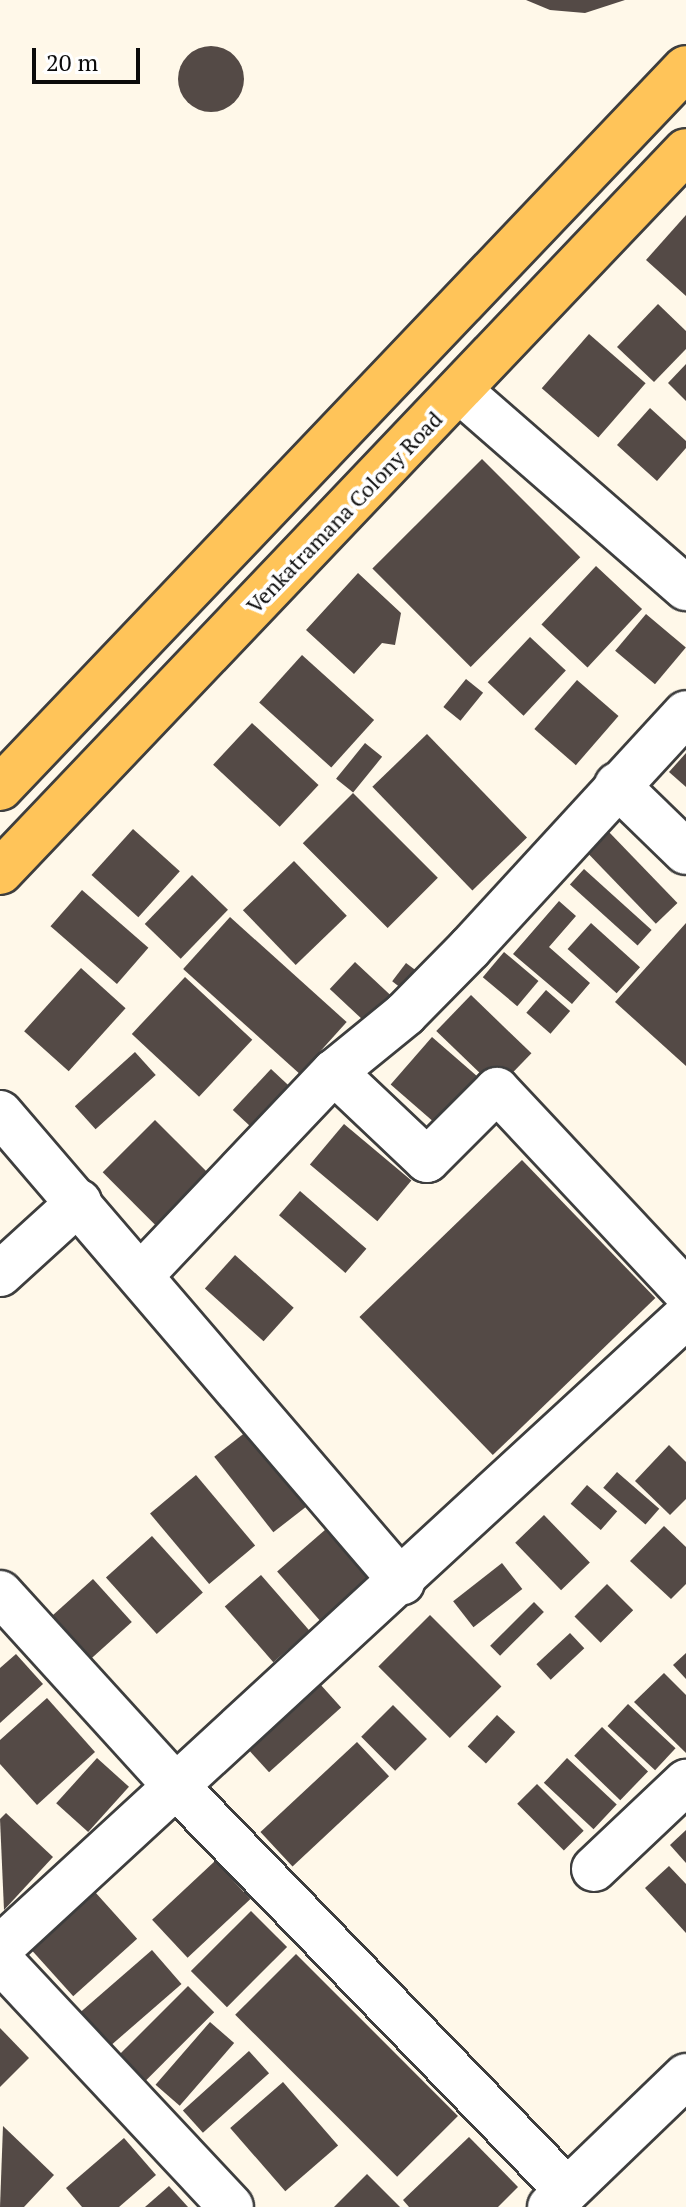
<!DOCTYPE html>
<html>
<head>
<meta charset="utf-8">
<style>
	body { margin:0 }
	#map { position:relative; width:686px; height:2207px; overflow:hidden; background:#fff8e9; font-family:"PT Serif",serif }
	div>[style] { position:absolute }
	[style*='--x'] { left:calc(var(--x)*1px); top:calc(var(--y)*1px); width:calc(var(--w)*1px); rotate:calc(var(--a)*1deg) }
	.building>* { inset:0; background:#544a46; transform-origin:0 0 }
	.round { border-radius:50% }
	.roads { filter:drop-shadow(2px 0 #3e3e3e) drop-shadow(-2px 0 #3e3e3e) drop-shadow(0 2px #3e3e3e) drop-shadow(0 -2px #3e3e3e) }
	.minor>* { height:44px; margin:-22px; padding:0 22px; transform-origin:22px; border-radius:22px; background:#fff }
	.major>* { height:44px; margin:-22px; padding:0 22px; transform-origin:22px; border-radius:22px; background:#ffc459 }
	span { translate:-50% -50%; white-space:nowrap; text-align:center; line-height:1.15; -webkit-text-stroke:8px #fff; paint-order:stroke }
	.street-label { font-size:22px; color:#0b0b0b }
	.scale { position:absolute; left:32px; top:48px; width:108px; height:36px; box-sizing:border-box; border:4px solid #0b0b0b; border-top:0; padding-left:10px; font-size:24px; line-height:28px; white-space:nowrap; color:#0b0b0b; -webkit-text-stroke:6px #fff; paint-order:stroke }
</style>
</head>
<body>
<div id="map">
	<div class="building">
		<i style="clip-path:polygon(526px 0,625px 0,585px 13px,550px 10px)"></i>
		<i class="round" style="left:178px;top:46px;width:66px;height:66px"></i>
		<i style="clip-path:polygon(686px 215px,686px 296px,646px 260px)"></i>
		<i style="clip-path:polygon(658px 304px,686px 331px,686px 349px,654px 382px,617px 347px)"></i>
		<i style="left:589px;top:334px;width:75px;height:72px;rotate:41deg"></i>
		<i style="clip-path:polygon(686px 364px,686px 401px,668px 383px)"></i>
		<i style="clip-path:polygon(650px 408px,686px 441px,686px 448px,657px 481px,617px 445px)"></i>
		<i style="left:482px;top:459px;width:139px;height:155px;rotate:45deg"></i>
		<i style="left:596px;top:566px;width:63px;height:80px;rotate:43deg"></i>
		<i style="clip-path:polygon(358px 573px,401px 613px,395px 645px,382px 643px,354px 674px,306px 630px)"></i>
		<i style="left:646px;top:614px;width:52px;height:48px;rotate:40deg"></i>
		<i style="left:530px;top:637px;width:49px;height:62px;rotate:43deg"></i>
		<i style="left:302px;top:655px;width:97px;height:64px;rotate:42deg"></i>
		<i style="left:466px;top:679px;width:22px;height:36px;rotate:39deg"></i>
		<i style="left:577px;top:680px;width:55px;height:65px;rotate:41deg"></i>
		<i style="left:252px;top:723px;width:91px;height:57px;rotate:43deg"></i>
		<i style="left:427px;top:734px;width:144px;height:76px;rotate:46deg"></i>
		<i style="left:365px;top:743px;width:22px;height:46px;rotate:39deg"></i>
		<i style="clip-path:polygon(686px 753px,686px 787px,669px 772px)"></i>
		<i style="left:353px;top:793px;width:120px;height:71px;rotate:45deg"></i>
		<i style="left:133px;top:829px;width:63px;height:62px;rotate:42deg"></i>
		<i style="left:608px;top:831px;width:100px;height:30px;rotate:46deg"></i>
		<i style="left:294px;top:861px;width:76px;height:71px;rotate:46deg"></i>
		<i style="left:584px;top:869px;width:91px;height:21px;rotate:42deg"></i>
		<i style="left:192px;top:875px;width:50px;height:68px;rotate:44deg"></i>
		<i style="left:82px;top:890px;width:88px;height:48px;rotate:41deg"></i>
		<i style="clip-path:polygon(559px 901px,576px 916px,549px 947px,590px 983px,572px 1004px,513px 954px)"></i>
		<i style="left:230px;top:917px;width:157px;height:70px;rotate:42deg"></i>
		<i style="left:591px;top:923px;width:66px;height:35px;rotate:42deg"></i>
		<i style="clip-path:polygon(686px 923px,686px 1066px,615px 1002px)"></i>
		<i style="left:504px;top:952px;width:45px;height:33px;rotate:40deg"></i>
		<i style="left:355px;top:962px;width:48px;height:37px;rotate:43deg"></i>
		<i style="left:406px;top:963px;width:15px;height:23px;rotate:37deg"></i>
		<i style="left:81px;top:968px;width:60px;height:85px;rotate:42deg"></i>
		<i style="left:185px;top:977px;width:92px;height:78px;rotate:43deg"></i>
		<i style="left:546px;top:990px;width:32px;height:30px;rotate:41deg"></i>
		<i style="left:471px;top:995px;width:84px;height:50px;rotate:44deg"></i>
		<i style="left:432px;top:1037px;width:64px;height:63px;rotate:41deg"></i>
		<i style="left:135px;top:1052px;width:31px;height:81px;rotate:48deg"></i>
		<i style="left:271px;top:1069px;width:26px;height:56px;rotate:43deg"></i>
		<i style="left:155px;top:1120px;width:85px;height:74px;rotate:45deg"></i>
		<i style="left:344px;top:1124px;width:88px;height:53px;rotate:40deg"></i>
		<i style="left:522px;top:1160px;width:192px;height:226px;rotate:46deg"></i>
		<i style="left:300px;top:1191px;width:88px;height:32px;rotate:41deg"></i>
		<i style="left:235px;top:1255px;width:79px;height:45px;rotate:42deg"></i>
		<i style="left:256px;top:1424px;width:96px;height:53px;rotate:52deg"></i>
		<i style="clip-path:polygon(669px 1445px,686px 1462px,686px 1499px,670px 1515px,635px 1481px)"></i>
		<i style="left:617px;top:1472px;width:56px;height:21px;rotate:41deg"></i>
		<i style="left:196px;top:1475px;width:92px;height:60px;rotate:50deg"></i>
		<i style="left:587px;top:1485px;width:40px;height:25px;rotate:41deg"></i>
		<i style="left:544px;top:1515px;width:66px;height:40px;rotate:46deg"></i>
		<i style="left:333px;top:1523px;width:69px;height:74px;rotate:49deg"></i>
		<i style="clip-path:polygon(664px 1526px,686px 1547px,686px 1584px,671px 1599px,630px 1561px)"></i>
		<i style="left:152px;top:1536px;width:76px;height:62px;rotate:48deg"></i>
		<i style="left:502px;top:1563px;width:33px;height:62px;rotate:52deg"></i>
		<i style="left:261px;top:1575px;width:74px;height:48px;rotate:49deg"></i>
		<i style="left:93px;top:1579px;width:58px;height:59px;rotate:48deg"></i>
		<i style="left:607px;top:1584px;width:37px;height:46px;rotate:45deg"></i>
		<i style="left:534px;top:1602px;width:14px;height:62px;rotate:45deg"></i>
		<i style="left:430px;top:1615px;width:101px;height:73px;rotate:45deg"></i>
		<i style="left:570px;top:1633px;width:21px;height:46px;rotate:47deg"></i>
		<i style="clip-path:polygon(686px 1653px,686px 1679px,673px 1665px)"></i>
		<i style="clip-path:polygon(16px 1654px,43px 1684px,0 1723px,0 1668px)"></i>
		<i style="clip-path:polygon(664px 1673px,686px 1695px,686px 1753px,634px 1702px)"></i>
		<i style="left:311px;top:1674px;width:45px;height:97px;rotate:48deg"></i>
		<i style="clip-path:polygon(47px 1698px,95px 1752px,37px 1805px,0 1764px,0 1740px)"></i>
		<i style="left:628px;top:1704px;width:65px;height:30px;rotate:43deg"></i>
		<i style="left:393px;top:1705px;width:48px;height:45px;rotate:45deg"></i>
		<i style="left:497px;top:1715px;width:25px;height:43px;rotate:43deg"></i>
		<i style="left:602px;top:1727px;width:64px;height:40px;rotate:44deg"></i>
		<i style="left:357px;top:1742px;width:47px;height:132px;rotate:47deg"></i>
		<i style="left:97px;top:1758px;width:43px;height:61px;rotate:42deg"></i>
		<i style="left:567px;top:1758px;width:68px;height:34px;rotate:43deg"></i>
		<i style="left:537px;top:1784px;width:66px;height:28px;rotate:45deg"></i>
		<i style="clip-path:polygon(6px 1813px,53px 1857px,4px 1910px,0 1819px)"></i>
		<i style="clip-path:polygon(686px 1830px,686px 1863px,670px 1845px)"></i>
		<i style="left:215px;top:1861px;width:52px;height:86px;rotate:47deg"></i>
		<i style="clip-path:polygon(669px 1866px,686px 1884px,686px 1933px,645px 1888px)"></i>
		<i style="left:95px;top:1892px;width:63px;height:86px;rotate:48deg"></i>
		<i style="left:251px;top:1911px;width:51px;height:85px;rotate:45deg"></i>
		<i style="left:152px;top:1950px;width:45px;height:98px;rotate:49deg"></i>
		<i style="left:296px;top:1954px;width:229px;height:86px;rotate:45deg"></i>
		<i style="left:188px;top:1986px;width:37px;height:98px;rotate:45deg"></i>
		<i style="left:210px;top:2022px;width:32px;height:83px;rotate:41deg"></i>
		<i style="clip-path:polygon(0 2028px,29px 2058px,0 2087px)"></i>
		<i style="left:249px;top:2051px;width:30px;height:89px;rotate:48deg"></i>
		<i style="left:283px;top:2082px;width:84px;height:70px;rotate:49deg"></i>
		<i style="clip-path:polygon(3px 2126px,54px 2175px,24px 2207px,0 2207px)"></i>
		<i style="clip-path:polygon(469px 2137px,518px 2187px,498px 2207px,409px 2207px,403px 2200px)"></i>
		<i style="clip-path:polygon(124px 2138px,156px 2175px,119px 2207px,82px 2207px,66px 2188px)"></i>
		<i style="clip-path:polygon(367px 2174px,400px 2207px,334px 2207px)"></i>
		<i style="clip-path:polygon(169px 2186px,188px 2207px,145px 2207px)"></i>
	</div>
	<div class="roads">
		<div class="minor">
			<i style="--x:460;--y:391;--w:300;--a:41.1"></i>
			<i style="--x:617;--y:785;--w:96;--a:44.2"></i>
			<i style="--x:334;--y:1072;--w:128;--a:43.4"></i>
			<i style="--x:427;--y:1160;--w:99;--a:-45"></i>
			<i style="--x:497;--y:1090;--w:277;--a:46.9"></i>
			<i style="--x:0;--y:1113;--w:618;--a:49.4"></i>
			<i style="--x:0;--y:1274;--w:107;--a:-42.3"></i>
			<i style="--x:142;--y:1274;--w:279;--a:-46.5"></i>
			<i style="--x:334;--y:1072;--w:92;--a:-39.2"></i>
			<i style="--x:405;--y:1014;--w:93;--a:-45.4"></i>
			<i style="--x:470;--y:948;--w:319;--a:-47.4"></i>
			<i style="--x:0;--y:1593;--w:260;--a:47.7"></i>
			<i style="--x:175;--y:1785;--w:564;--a:45.93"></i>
			<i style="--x:594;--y:1869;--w:127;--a:-43.4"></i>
			<i style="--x:0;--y:1948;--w:933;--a:-42.65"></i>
			<i style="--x:0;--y:1960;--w:338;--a:46.9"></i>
			<i style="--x:550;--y:2207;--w:189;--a:-43.9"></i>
		</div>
		<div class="major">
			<i style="--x:0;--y:788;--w:994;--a:-46.39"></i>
			<i style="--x:0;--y:872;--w:995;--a:-46.42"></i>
		</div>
	</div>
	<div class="street-label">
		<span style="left:344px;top:512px;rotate:-46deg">Venkatramana Colony Road</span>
	</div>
	<div class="scale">20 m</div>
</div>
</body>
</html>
